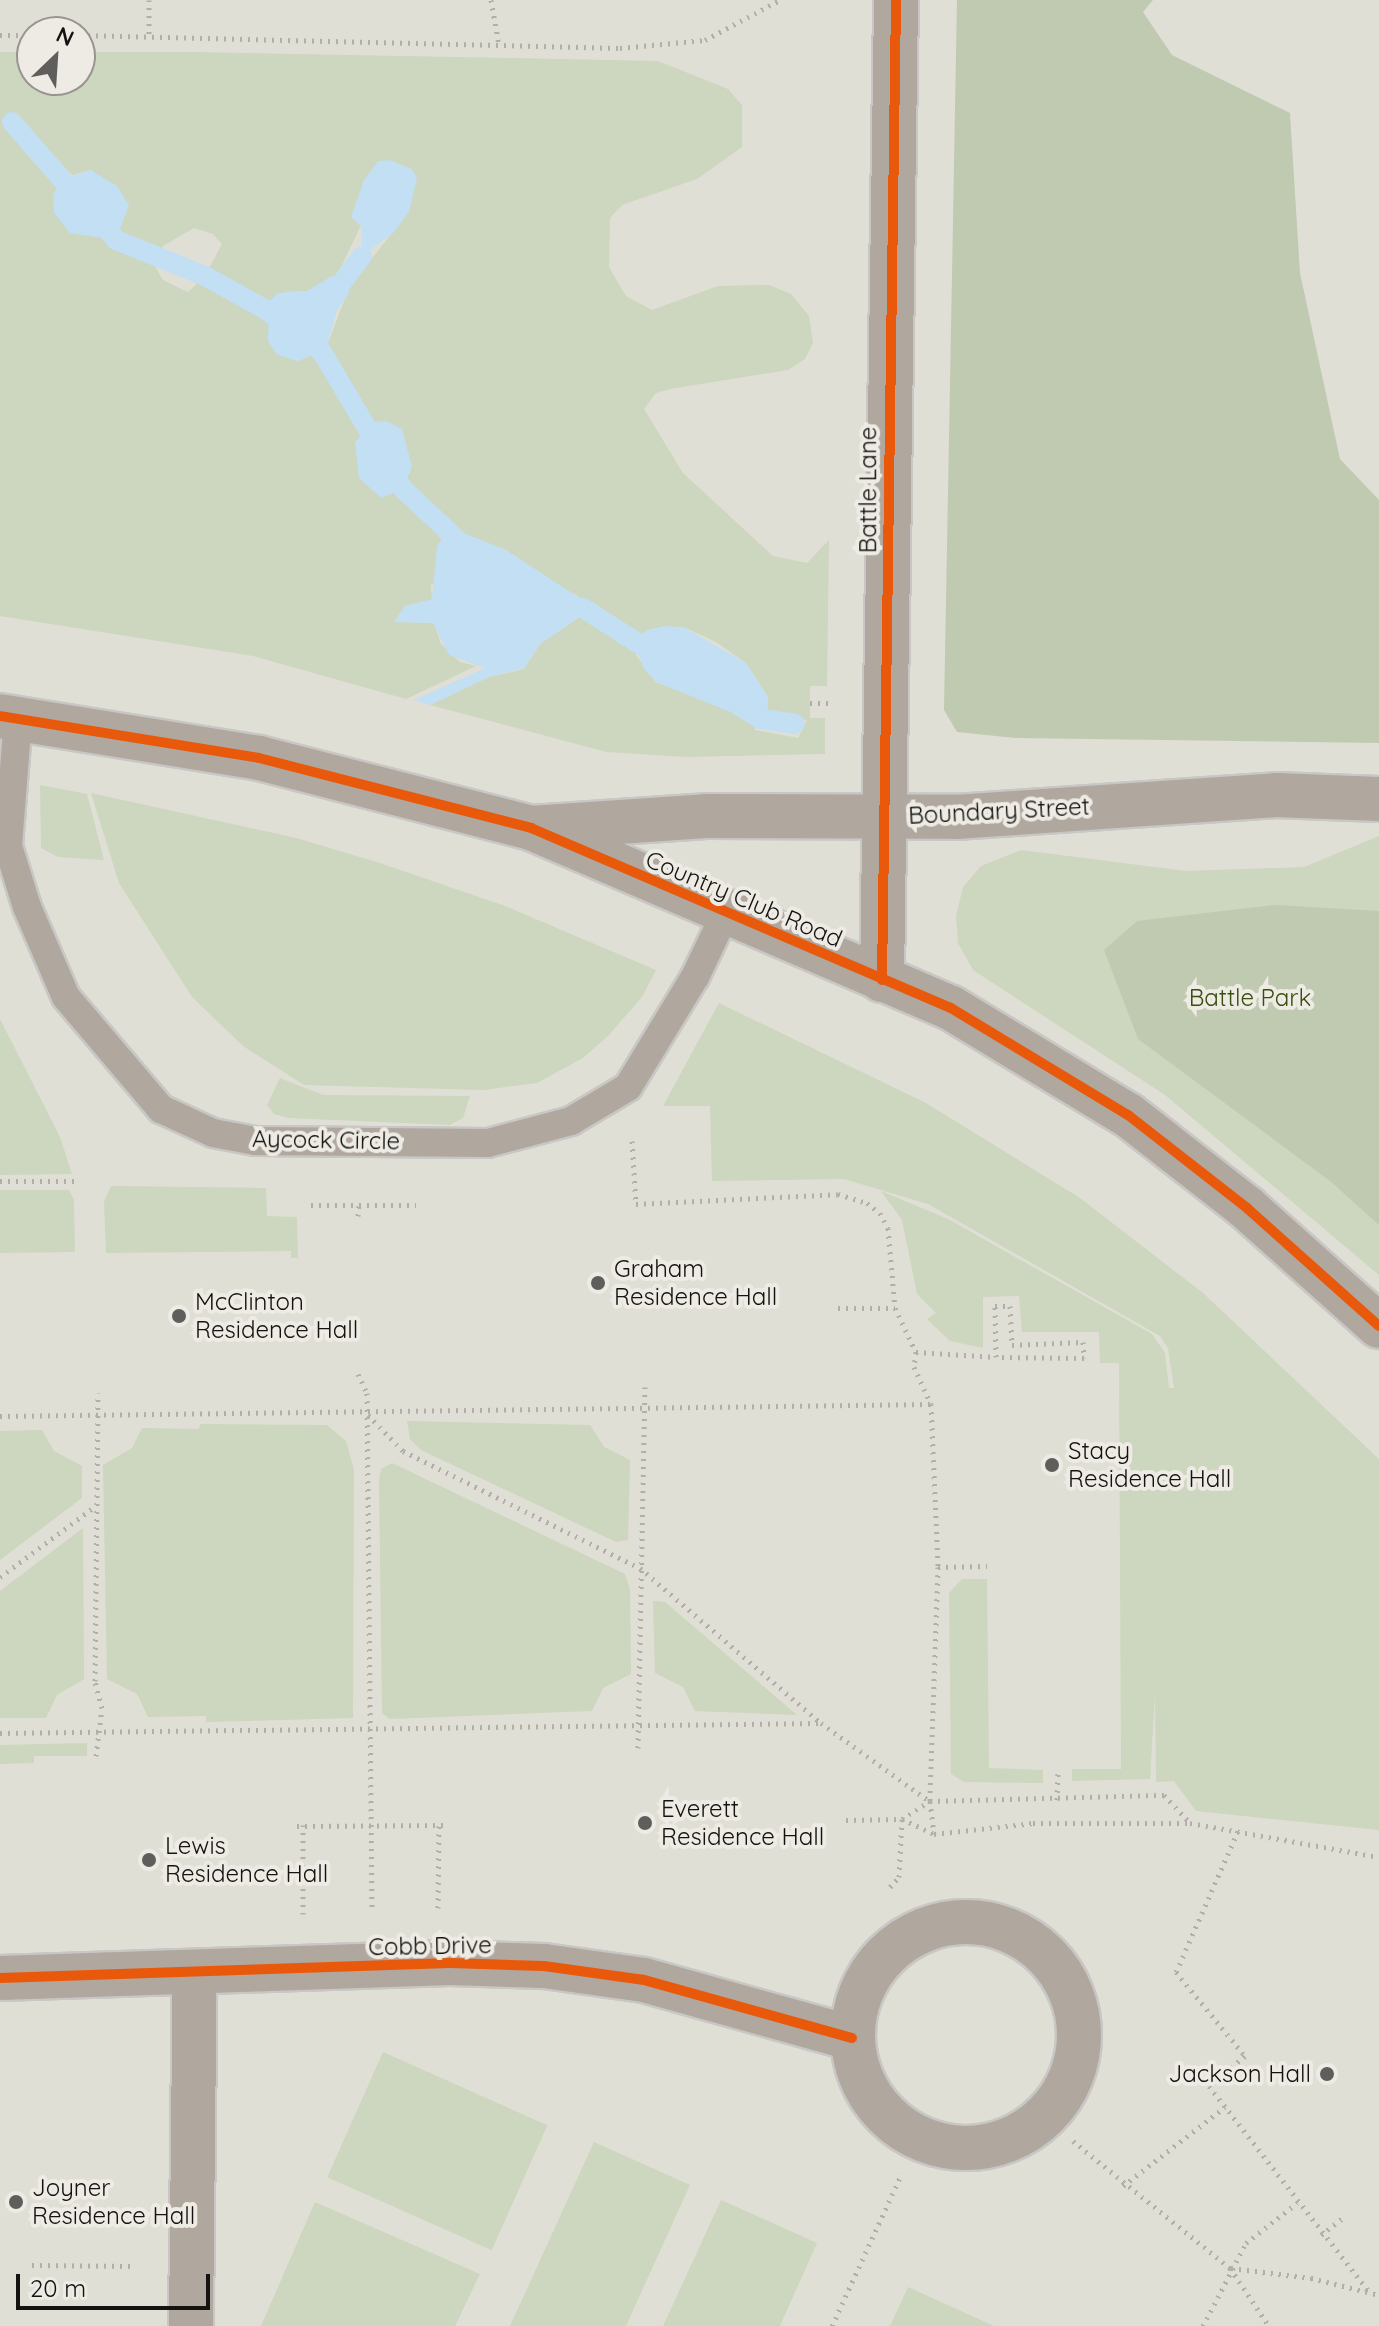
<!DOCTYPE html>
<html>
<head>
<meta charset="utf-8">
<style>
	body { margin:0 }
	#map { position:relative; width:1379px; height:2326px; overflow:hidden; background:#ebeae6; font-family:Quicksand,sans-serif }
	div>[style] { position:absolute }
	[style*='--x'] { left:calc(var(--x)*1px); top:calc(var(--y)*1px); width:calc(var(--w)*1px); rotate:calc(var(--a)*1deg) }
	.built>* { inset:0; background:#e0dfd5 }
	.green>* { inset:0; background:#cdd6be; transform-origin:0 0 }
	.forest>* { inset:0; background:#c0cab1 }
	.water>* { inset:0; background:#c2dff4 }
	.stream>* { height:20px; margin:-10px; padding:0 10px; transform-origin:10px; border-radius:10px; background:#c2dff4 }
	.path>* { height:5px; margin-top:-2.5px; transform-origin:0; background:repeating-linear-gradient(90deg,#b4aeaa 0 2px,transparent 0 8px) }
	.roads { filter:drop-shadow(2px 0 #c8c7c5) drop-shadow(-2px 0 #c8c7c5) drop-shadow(0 2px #c8c7c5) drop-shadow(0 -2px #c8c7c5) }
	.service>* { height:28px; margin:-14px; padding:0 14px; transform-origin:14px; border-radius:14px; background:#b0a79f }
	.minor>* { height:44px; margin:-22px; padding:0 22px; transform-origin:22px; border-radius:22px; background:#b0a79f }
	.minor>.ring { margin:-22px; padding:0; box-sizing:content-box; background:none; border:44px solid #b0a79f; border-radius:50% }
	.tertiary>* { height:44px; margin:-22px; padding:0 22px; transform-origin:22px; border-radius:22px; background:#b0a79f }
	.cycleway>* { height:10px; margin:-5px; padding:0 5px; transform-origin:5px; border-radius:5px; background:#e8590c }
	.dots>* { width:22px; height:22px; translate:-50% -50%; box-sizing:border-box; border:4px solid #edebe4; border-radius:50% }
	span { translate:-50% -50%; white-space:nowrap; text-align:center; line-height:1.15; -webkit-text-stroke:8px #edebe4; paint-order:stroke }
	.street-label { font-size:24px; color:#141311 }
	.park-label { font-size:24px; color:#384f0f }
	.poi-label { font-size:24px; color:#141311 }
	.left { translate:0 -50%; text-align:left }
	.right { translate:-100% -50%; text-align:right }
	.north { position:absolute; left:16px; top:16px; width:80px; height:80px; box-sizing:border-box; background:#edebe4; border:2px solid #969590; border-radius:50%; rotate:25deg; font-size:22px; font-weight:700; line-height:32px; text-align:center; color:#141311 }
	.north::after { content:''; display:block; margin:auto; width:28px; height:36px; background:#5f5e5c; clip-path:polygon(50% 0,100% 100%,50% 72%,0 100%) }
	.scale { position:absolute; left:16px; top:2274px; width:194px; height:36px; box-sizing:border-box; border:4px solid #141311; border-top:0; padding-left:10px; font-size:24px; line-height:28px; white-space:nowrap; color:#141311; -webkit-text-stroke:6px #edebe4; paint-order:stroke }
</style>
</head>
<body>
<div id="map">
	<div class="built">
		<i style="clip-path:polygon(evenodd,0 0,1379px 0,1379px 2326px,0 2326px,0 0,32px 32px,80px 32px,80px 80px,32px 80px,32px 32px)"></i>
	</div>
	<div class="green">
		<i style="clip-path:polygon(evenodd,0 52px,32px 52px,32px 80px,80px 80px,80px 52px,195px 52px,658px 61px,728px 89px,742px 105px,742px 147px,697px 179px,622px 205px,610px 218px,609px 267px,626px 296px,652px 310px,718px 286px,769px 285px,791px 294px,809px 316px,813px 343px,805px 359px,788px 370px,670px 389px,656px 393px,644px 409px,683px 473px,773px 556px,807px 563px,829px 540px,827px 686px,810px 686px,810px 718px,825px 718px,825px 754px,687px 757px,606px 752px,430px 705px,489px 677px,524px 669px,540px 644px,578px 618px,578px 596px,557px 585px,431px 584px,432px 600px,405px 606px,402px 622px,434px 623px,441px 644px,460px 662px,476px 666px,406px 699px,253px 656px,0 616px,0 52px,13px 112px,72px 175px,91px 170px,53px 196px,58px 186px,8px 126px,13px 112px,0 52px,409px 212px,349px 287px,326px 349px,298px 361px,286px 292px,307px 291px,336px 278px,361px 225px,351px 217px,409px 212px,0 52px,194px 228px,213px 234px,222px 244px,205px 276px,188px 292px,163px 280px,156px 268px,163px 246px,194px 228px,0 52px,665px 626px,686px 628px,716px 642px,746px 663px,768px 697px,767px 714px,807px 720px,798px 738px,755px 730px,757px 720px,656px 682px,636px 655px,665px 626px)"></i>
		<i style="clip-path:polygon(40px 785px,87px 794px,104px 860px,58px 857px,41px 848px)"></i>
		<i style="clip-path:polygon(91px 793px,296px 838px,380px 863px,505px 906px,656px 970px,642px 997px,609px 1035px,583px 1058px,537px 1083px,484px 1090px,304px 1085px,243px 1046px,192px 997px,119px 883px)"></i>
		<i style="clip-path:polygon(1379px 836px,1379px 1275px,1165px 1095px,973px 970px,958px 943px,956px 916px,963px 887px,981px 866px,1021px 850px,1186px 871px,1304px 867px)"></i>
		<i style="clip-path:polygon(719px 1003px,926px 1103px,1080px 1198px,1203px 1293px,1379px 1459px,1379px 1830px,1196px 1811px,1174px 1781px,1156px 1782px,1155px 1693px,1150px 1779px,1072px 1781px,1072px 1769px,1121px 1769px,1119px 1363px,1100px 1363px,1099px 1332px,1022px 1332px,1019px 1296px,983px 1297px,983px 1348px,950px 1341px,927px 1319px,936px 1313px,917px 1294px,902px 1220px,881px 1191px,948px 1219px,1152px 1334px,1165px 1353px,1169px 1388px,1174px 1388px,1168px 1348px,1160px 1336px,928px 1204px,844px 1179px,712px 1181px,710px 1106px,663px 1106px)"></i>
		<i style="clip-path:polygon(0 1019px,60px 1137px,72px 1174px,0 1175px)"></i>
		<i style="clip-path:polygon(280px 1078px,323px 1095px,470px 1096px,463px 1118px,450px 1125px,289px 1118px,274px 1114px,267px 1105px)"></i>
		<i style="clip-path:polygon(111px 1186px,266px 1188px,267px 1216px,297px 1217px,298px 1258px,291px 1258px,291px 1251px,106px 1253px,104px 1202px)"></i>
		<i style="clip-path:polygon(0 1190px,69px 1190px,74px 1200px,75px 1252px,0 1253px)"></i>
		<i style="clip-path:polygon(407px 1421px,590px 1425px,604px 1447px,630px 1460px,628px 1540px,616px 1542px,421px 1450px,410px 1439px)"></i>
		<i style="clip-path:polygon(200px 1424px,327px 1425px,346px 1441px,354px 1470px,353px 1718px,206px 1722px,206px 1716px,148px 1717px,137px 1694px,107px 1679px,103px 1465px,132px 1448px,142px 1428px,199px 1429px)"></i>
		<i style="clip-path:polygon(42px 1430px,54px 1451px,82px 1466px,82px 1498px,0 1560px,0 1431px)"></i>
		<i style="clip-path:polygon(392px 1463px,625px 1574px,630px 1589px,631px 1674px,603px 1688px,592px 1711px,390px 1719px,382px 1713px,379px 1479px,381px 1469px)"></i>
		<i style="clip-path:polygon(83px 1528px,84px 1679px,57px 1695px,46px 1718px,0 1718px,0 1591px)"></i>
		<i style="clip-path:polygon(962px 1579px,987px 1579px,989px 1768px,1043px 1770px,1043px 1783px,964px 1782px,951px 1774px,949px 1593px)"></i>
		<i style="clip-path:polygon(653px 1601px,665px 1602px,797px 1715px,695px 1711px,683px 1687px,655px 1673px)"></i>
		<i style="clip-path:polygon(87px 1743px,87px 1756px,34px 1756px,34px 1763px,0 1764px,0 1745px)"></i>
		<i style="left:383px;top:2052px;width:180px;height:137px;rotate:24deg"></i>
		<i style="clip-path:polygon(594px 2142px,690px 2185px,626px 2326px,510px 2326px)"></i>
		<i style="clip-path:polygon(721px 2200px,817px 2243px,780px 2326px,663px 2326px)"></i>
		<i style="clip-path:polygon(315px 2202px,480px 2274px,455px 2326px,261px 2326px)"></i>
		<i style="clip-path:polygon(908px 2287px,994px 2326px,890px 2326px)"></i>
	</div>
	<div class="forest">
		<i style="clip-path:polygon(957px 0,1153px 0,1143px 12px,1172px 55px,1290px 113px,1300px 273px,1340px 459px,1379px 500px,1379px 743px,1015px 738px,957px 732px,944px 710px)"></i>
		<i style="clip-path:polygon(1275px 905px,1379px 911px,1379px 1225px,1330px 1181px,1138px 1039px,1104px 950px,1137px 921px)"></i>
	</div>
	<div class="water">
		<i style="clip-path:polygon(390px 160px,412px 169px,417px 178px,409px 212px,393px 233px,362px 256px,361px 226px,351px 217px,364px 180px,378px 161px)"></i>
		<i style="clip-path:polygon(91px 170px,117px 186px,129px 205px,116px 240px,70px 233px,54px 213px,53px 196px,62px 179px)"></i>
		<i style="clip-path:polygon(332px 276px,347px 278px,349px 294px,337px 310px,326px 349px,298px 361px,277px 355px,268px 341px,269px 301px,278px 293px,307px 291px)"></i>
		<i style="clip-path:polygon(386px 421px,402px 429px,412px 467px,403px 489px,381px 498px,359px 478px,355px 442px,375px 422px)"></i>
		<i style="clip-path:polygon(449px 527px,506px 550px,578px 597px,583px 608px,578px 618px,540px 644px,524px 668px,489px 677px,430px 705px,414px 700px,485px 668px,449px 655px,433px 623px,394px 622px,405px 606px,432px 599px,437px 546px)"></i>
		<i style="clip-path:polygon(665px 626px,685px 628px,746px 663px,768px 697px,767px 714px,757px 720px,738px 715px,656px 682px,644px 669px,634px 642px,647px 630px)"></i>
	</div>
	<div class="stream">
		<i style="--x:12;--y:122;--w:101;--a:49"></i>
		<i style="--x:99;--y:221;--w:25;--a:48"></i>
		<i style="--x:116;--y:240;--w:96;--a:22"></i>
		<i style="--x:205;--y:276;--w:70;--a:29.1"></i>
		<i style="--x:266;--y:310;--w:70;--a:36.9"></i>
		<i style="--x:322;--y:352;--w:159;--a:59.4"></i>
		<i style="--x:403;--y:489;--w:83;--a:43.1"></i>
		<i style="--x:331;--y:297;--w:51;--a:-52.9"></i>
		<i style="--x:556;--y:606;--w:27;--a:4"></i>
		<i style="--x:583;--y:608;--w:85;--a:32.6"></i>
		<i style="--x:740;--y:706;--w:25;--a:32"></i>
		<i style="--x:761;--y:719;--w:34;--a:8"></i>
	</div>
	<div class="path">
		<i style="--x:149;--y:0;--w:35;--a:90"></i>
		<i style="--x:491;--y:0;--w:46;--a:79.9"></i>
		<i style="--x:0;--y:35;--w:32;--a:0"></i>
		<i style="--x:80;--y:35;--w:540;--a:1.38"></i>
		<i style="--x:620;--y:48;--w:85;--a:-5.4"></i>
		<i style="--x:705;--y:40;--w:85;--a:-28.1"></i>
		<i style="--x:810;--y:703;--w:20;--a:0"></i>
		<i style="--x:632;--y:1141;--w:63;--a:86.4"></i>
		<i style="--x:636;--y:1204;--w:202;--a:-2.8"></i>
		<i style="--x:838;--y:1194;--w:30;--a:17"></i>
		<i style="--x:867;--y:1203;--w:16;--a:38"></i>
		<i style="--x:880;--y:1213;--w:17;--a:62"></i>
		<i style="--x:888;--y:1228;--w:80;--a:85"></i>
		<i style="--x:895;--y:1308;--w:49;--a:64.5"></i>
		<i style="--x:916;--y:1352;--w:15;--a:98"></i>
		<i style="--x:914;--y:1367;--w:41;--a:65.3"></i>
		<i style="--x:0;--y:1181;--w:74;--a:0"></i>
		<i style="--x:311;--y:1205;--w:105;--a:0"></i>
		<i style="--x:358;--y:1216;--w:11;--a:-85"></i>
		<i style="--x:995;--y:1306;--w:15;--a:0"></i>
		<i style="--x:1010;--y:1306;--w:39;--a:87"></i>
		<i style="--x:1012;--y:1345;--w:71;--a:-2.4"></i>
		<i style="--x:1083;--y:1342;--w:16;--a:86"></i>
		<i style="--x:1084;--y:1358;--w:88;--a:-179.3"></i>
		<i style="--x:996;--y:1357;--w:51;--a:-91.1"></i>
		<i style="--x:838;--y:1308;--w:57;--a:0"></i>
		<i style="--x:916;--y:1352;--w:80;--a:3.6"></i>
		<i style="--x:358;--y:1374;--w:21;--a:65"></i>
		<i style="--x:367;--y:1393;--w:517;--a:89.45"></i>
		<i style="--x:368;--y:1415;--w:50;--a:45.8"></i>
		<i style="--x:403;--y:1451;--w:264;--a:26.3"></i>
		<i style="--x:640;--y:1568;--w:238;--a:40.6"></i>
		<i style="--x:821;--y:1723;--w:133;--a:35.8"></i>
		<i style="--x:0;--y:1416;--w:931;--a:-0.74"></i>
		<i style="--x:931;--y:1404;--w:163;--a:87.5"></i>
		<i style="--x:938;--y:1567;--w:234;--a:92"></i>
		<i style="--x:930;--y:1801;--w:33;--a:83"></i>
		<i style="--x:938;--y:1567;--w:49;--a:-1.2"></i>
		<i style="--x:0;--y:1577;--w:116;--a:-36.6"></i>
		<i style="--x:0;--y:1733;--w:821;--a:-0.7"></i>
		<i style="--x:638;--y:1748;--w:361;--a:-88.9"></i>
		<i style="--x:96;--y:1756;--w:48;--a:-82.9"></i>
		<i style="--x:102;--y:1708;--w:28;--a:-105"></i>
		<i style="--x:95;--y:1681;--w:288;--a:-89.4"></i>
		<i style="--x:1057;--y:1800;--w:30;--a:-88"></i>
		<i style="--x:846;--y:1820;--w:56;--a:-1"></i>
		<i style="--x:902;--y:1819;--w:35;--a:25"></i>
		<i style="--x:934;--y:1834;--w:100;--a:-6.3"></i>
		<i style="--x:1033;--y:1823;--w:157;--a:0"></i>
		<i style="--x:1190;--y:1823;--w:192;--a:10.2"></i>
		<i style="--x:297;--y:1826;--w:148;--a:-0.4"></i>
		<i style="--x:1238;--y:1831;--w:154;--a:113.7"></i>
		<i style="--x:1176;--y:1972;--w:109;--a:50.6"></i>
		<i style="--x:1245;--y:2056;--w:47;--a:140.2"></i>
		<i style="--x:1209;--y:2086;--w:264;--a:52.1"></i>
		<i style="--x:890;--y:1887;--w:13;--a:-48"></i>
		<i style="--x:899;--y:1877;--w:58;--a:-87"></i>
		<i style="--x:902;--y:1819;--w:33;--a:-33"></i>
		<i style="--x:930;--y:1801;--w:234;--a:-1.5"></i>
		<i style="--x:1164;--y:1795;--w:37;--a:47"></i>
		<i style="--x:438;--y:1908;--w:83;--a:-89.3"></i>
		<i style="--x:303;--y:1914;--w:89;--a:-90"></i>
		<i style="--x:1073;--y:2141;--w:202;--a:39"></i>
		<i style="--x:1230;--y:2268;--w:70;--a:56.1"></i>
		<i style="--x:1123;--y:2186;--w:129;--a:-37.8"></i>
		<i style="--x:1321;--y:2235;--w:28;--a:-38"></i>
		<i style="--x:32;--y:2265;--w:103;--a:0.6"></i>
		<i style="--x:1231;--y:2268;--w:81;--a:7.1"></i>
		<i style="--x:1311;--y:2278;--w:70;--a:14"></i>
		<i style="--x:832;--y:2326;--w:168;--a:-65.4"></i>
		<i style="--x:1203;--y:2326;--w:93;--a:-62.6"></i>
		<i style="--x:1246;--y:2243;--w:65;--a:-38.1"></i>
	</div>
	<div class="roads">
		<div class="service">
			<i style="--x:18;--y:718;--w:128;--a:94.5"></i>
			<i style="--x:8;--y:846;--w:64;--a:72.7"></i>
			<i style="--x:27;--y:907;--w:98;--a:66.6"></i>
			<i style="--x:66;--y:997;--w:147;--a:49.7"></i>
			<i style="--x:161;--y:1109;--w:57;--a:24.8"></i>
			<i style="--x:213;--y:1133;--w:43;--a:10.8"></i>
			<i style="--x:255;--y:1141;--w:233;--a:0.5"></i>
			<i style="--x:488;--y:1143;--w:86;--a:-14.8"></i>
			<i style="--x:571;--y:1121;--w:66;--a:-30.8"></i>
			<i style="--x:628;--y:1087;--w:129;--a:-58.7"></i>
			<i style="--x:695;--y:977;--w:70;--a:-64.5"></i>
		</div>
		<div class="minor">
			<i style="--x:531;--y:828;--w:175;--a:-3.9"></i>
			<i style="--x:706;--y:816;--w:250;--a:0.2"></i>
			<i style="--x:956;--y:817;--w:321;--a:-3.9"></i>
			<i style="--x:1276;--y:795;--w:103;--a:2.2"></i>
			<i style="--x:882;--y:980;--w:980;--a:-89.18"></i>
			<i class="ring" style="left:853px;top:1922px;width:182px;height:182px"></i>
			<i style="--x:0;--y:1978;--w:450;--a:-1.9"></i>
			<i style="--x:450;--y:1963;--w:94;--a:1.8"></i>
			<i style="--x:544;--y:1966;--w:101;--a:8"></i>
			<i style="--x:644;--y:1980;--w:216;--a:15.6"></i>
			<i style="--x:191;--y:2326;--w:353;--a:-89.4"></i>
		</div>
		<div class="tertiary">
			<i style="--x:0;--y:716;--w:262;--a:9.2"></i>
			<i style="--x:259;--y:758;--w:281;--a:14.4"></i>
			<i style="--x:531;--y:828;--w:457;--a:23.2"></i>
			<i style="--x:951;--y:1008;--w:207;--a:31.2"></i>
			<i style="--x:1128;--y:1115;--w:151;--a:38"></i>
			<i style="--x:1247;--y:1208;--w:177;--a:41.8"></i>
		</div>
	</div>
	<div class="cycleway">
		<i style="--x:0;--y:716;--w:262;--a:9.2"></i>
		<i style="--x:259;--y:758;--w:281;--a:14.4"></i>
		<i style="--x:531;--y:828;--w:457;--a:23.2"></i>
		<i style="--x:951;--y:1008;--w:207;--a:31.2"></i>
		<i style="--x:1128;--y:1115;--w:151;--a:38"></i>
		<i style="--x:1247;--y:1208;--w:177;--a:41.8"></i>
		<i style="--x:882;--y:980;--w:980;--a:-89.18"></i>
		<i style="--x:0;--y:1978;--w:450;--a:-1.9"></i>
		<i style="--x:450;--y:1963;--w:94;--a:1.8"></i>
		<i style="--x:544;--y:1966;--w:101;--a:8"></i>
		<i style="--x:644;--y:1980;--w:216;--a:15.6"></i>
	</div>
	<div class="dots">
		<i style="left:598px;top:1283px;background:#5f5e5c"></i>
		<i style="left:179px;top:1316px;background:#5f5e5c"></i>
		<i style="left:1052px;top:1465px;background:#5f5e5c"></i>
		<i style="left:645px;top:1823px;background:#5f5e5c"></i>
		<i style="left:149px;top:1860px;background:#5f5e5c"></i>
		<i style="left:1327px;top:2074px;background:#5f5e5c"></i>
		<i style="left:16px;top:2202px;background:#5f5e5c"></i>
	</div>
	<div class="street-label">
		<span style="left:868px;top:490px;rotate:-90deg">Battle Lane</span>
		<span style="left:999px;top:811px;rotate:-3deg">Boundary Street</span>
		<span style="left:744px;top:899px;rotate:23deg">Country Club Road</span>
		<span style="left:326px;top:1140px;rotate:1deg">Aycock Circle</span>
		<span style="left:430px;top:1946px;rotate:-1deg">Cobb Drive</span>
	</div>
	<div class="park-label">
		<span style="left:1250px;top:998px">Battle Park</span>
	</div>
	<div class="poi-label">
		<span class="left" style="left:614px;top:1283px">Graham<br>Residence Hall</span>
		<span class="left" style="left:195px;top:1316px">McClinton<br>Residence Hall</span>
		<span class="left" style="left:1068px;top:1465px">Stacy<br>Residence Hall</span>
		<span class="left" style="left:661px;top:1823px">Everett<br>Residence Hall</span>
		<span class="left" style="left:165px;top:1860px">Lewis<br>Residence Hall</span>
		<span class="right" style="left:1311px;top:2074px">Jackson Hall</span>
		<span class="left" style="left:32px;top:2202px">Joyner<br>Residence Hall</span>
	</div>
	<div class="north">N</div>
	<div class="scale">20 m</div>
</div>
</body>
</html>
